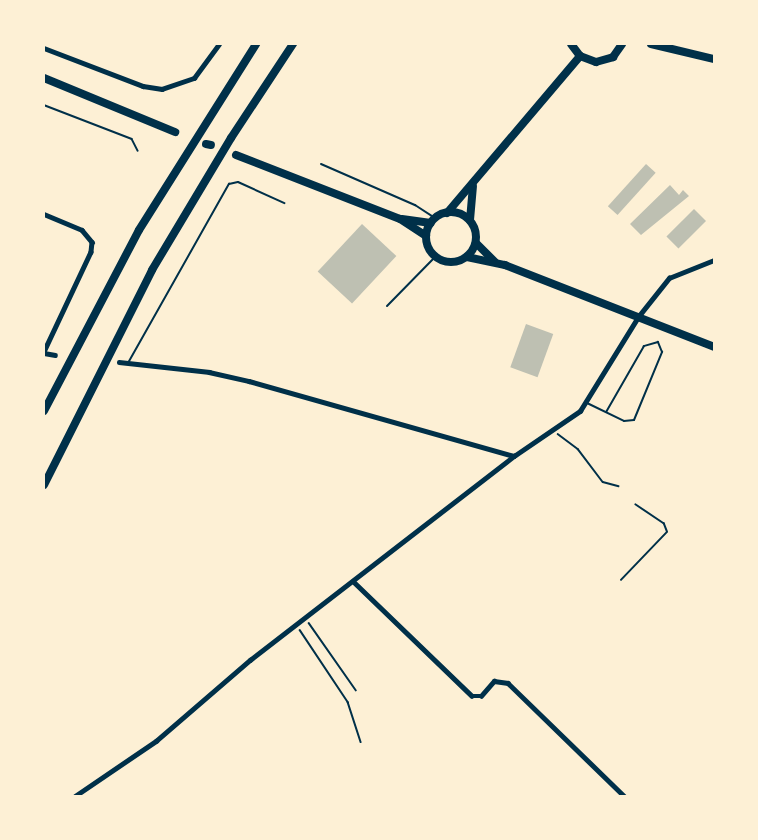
<!DOCTYPE html>
<html>
<head>
<meta charset="utf-8">
<style>
	body { margin:0 }
	#map { position:relative; width:758px; height:840px; overflow:hidden; background:#fdf0d5; font-family:Lato,sans-serif }
	div>[style] { position:absolute }
	[style*='--x'] { left:calc(var(--x)*1px); top:calc(var(--y)*1px); width:calc(var(--w)*1px); rotate:calc(var(--a)*1deg) }
	.building>* { inset:0; background:#bec0b2; transform-origin:0 0 }
	.path>* { height:1.5px; margin:-0.75px; padding:0 0.75px; transform-origin:0.75px; border-radius:0.75px; background:#003049 }
	.service>* { height:2px; margin:-1px; padding:0 1px; transform-origin:1px; border-radius:1px; background:#003049 }
	.minor>* { height:4.5px; margin:-2.25px; padding:0 2.25px; transform-origin:2.25px; border-radius:2.25px; background:#003049 }
	.primary>* { height:8px; margin:-4px; padding:0 4px; transform-origin:4px; border-radius:4px; background:#003049 }
	.primary>.ring { margin:-4px; padding:0; box-sizing:content-box; background:none; border:8px solid #003049; border-radius:50% }
	.motorway>* { height:8px; margin:-4px; padding:0 4px; transform-origin:4px; border-radius:4px; background:#003049 }
	span { translate:-50% -50%; white-space:nowrap; text-align:center; line-height:1.15; -webkit-text-stroke:5px #fdf0d5; paint-order:stroke }
	.frame { position:absolute; inset:0; border:45px solid #fdf0d5; pointer-events:none }
</style>
</head>
<body>
<div id="map">
	<div class="building">
		<i style="left:646px;top:164px;width:13px;height:57px;rotate:42deg"></i>
		<i style="clip-path:polygon(670px 185px,679px 195px,683px 190px,689px 196px,641px 235px,630px 224px)"></i>
		<i style="left:694px;top:209px;width:17px;height:39px;rotate:45deg"></i>
		<i style="left:362px;top:224px;width:47px;height:65px;rotate:43deg"></i>
		<i style="left:526px;top:324px;width:29px;height:46px;rotate:20deg"></i>
	</div>
	<div class="path">
		<i style="--x:44;--y:105;--w:94;--a:21.1"></i>
		<i style="--x:132;--y:139;--w:13;--a:63"></i>
		<i style="--x:44;--y:282;--w:18;--a:90"></i>
		<i style="--x:558;--y:434;--w:25;--a:37"></i>
		<i style="--x:578;--y:449;--w:41;--a:52.9"></i>
		<i style="--x:603;--y:482;--w:16;--a:15"></i>
		<i style="--x:621;--y:580;--w:66;--a:-46.2"></i>
		<i style="--x:667;--y:532;--w:9;--a:-111"></i>
		<i style="--x:664;--y:524;--w:34;--a:-146"></i>
		<i style="--x:309;--y:623;--w:82;--a:55"></i>
		<i style="--x:300;--y:630;--w:87;--a:56.3"></i>
		<i style="--x:348;--y:702;--w:42;--a:72"></i>
	</div>
	<div class="service">
		<i style="--x:321;--y:164;--w:103;--a:23.6"></i>
		<i style="--x:415;--y:205;--w:24;--a:33"></i>
		<i style="--x:387;--y:306;--w:69;--a:-45.6"></i>
		<i style="--x:128;--y:363;--w:206;--a:-60.6"></i>
		<i style="--x:229;--y:184;--w:9;--a:-13"></i>
		<i style="--x:238;--y:182;--w:51;--a:24.5"></i>
		<i style="--x:587;--y:403;--w:41;--a:25.9"></i>
		<i style="--x:624;--y:421;--w:10;--a:-6"></i>
		<i style="--x:634;--y:420;--w:74;--a:-67.6"></i>
		<i style="--x:662;--y:352;--w:11;--a:-112"></i>
		<i style="--x:658;--y:342;--w:15;--a:164"></i>
		<i style="--x:644;--y:346;--w:76;--a:119.9"></i>
	</div>
	<div class="minor">
		<i style="--x:44;--y:48;--w:106;--a:21"></i>
		<i style="--x:143;--y:86;--w:19;--a:9"></i>
		<i style="--x:162;--y:89;--w:34;--a:-19"></i>
		<i style="--x:194;--y:78;--w:42;--a:-53.7"></i>
		<i style="--x:44;--y:214;--w:41;--a:22.8"></i>
		<i style="--x:82;--y:230;--w:16;--a:50"></i>
		<i style="--x:92;--y:242;--w:10;--a:96"></i>
		<i style="--x:91;--y:252;--w:110;--a:115.2"></i>
		<i style="--x:44;--y:353;--w:11;--a:10"></i>
		<i style="--x:119;--y:362;--w:91;--a:6.3"></i>
		<i style="--x:209;--y:372;--w:41;--a:12.7"></i>
		<i style="--x:249;--y:381;--w:275;--a:15.8"></i>
		<i style="--x:353;--y:581;--w:165;--a:44"></i>
		<i style="--x:472;--y:696;--w:9;--a:0"></i>
		<i style="--x:481;--y:696;--w:20;--a:-49"></i>
		<i style="--x:494;--y:681;--w:14;--a:8"></i>
		<i style="--x:508;--y:683;--w:162;--a:44.2"></i>
		<i style="--x:75;--y:796;--w:98;--a:-34.2"></i>
		<i style="--x:156;--y:741;--w:124;--a:-40.8"></i>
		<i style="--x:250;--y:660;--w:334;--a:-37.7"></i>
		<i style="--x:514;--y:456;--w:80;--a:-34.3"></i>
		<i style="--x:580;--y:411;--w:110;--a:-58.3"></i>
		<i style="--x:638;--y:317;--w:50;--a:-51.5"></i>
		<i style="--x:669;--y:278;--w:48;--a:-21.8"></i>
	</div>
	<div class="primary">
		<i style="--x:571;--y:44;--w:15;--a:53"></i>
		<i style="--x:580;--y:56;--w:17;--a:21"></i>
		<i style="--x:596;--y:62;--w:18;--a:-16"></i>
		<i style="--x:613;--y:57;--w:16;--a:-55"></i>
		<i style="--x:651;--y:44;--w:65;--a:13.4"></i>
		<i style="--x:44;--y:78;--w:142;--a:22.4"></i>
		<i style="--x:206;--y:144;--w:5;--a:11"></i>
		<i style="--x:236;--y:155;--w:176;--a:21.3"></i>
		<i style="--x:400;--y:219;--w:31;--a:33"></i>
		<i class="ring" style="left:426px;top:212px;width:42px;height:42px"></i>
		<i style="--x:447;--y:213;--w:206;--a:-49.7"></i>
		<i style="--x:402;--y:219;--w:29;--a:8"></i>
		<i style="--x:470;--y:220;--w:34;--a:-85"></i>
		<i style="--x:476;--y:243;--w:27;--a:45"></i>
		<i style="--x:467;--y:257;--w:39;--a:12"></i>
		<i style="--x:505;--y:265;--w:225;--a:21.4"></i>
	</div>
	<div class="motorway">
		<i style="--x:44;--y:411;--w:204;--a:-62.3"></i>
		<i style="--x:139;--y:230;--w:220;--a:-57.8"></i>
		<i style="--x:44;--y:485;--w:241;--a:-63.3"></i>
		<i style="--x:152;--y:270;--w:154;--a:-59.1"></i>
		<i style="--x:231;--y:138;--w:113;--a:-56.6"></i>
	</div>
	<div class="frame"></div>
</div>
</body>
</html>
